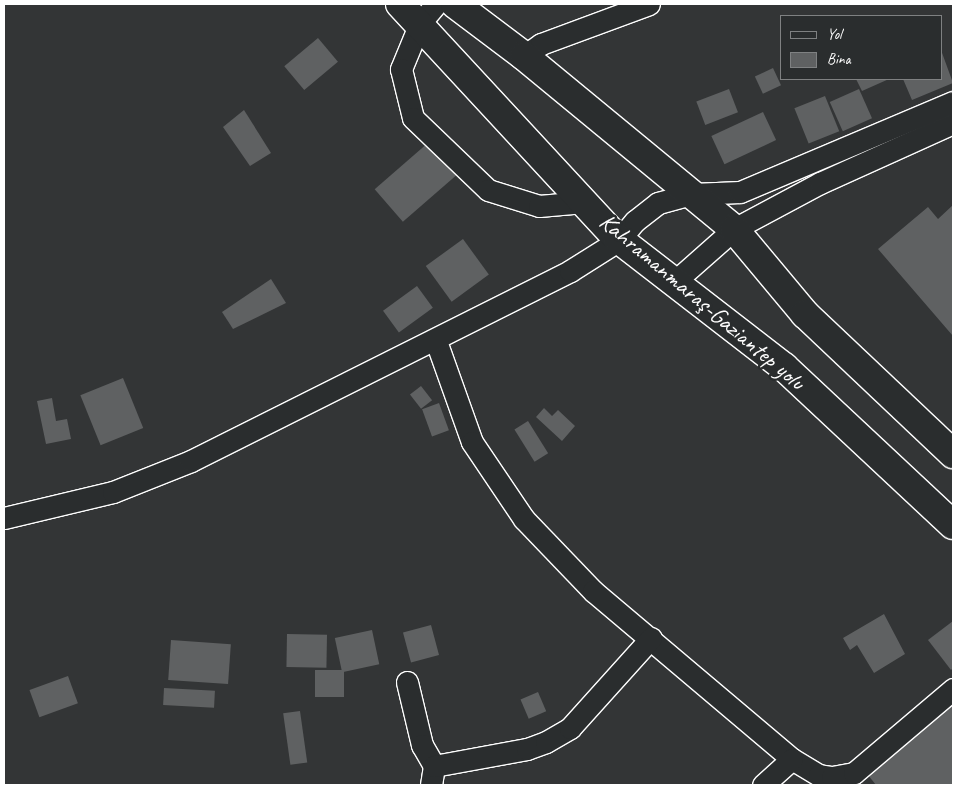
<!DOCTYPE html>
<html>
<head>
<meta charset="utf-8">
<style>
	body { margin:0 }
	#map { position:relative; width:957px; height:789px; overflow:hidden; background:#333536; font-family:Caveat,sans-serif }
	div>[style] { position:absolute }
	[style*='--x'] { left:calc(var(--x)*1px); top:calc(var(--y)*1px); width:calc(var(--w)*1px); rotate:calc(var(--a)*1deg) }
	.building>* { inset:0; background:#5f6162; transform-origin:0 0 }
	.roads { filter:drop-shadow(1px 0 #fff) drop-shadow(-1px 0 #fff) drop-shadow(0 1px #fff) drop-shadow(0 -1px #fff) }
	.minor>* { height:21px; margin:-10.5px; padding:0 10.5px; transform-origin:10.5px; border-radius:10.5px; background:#2a2d2e }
	.highway>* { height:28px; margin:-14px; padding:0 14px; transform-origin:14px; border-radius:14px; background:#2a2d2e }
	span { translate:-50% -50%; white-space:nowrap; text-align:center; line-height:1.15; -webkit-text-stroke:5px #2a2d2e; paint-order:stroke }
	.street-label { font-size:24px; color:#fff }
	.frame { position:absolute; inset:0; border:5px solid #fff; pointer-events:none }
	.legend { position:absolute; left:780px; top:15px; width:162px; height:65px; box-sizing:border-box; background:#2a2d2e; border:1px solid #7f8182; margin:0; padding:6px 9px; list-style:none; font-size:15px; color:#fff }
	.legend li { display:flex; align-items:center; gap:10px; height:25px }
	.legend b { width:25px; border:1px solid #7f8182 }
</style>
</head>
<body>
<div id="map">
	<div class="building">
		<i style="left:318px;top:38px;width:31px;height:44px;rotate:50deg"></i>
		<i style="clip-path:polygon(941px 50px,953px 83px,912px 100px,903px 79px,941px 79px)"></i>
		<i style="left:773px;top:68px;width:19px;height:20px;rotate:65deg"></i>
		<i style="clip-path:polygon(856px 79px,889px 79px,862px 91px)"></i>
		<i style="left:729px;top:89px;width:25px;height:35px;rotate:69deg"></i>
		<i style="left:859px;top:89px;width:32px;height:32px;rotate:66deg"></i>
		<i style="left:825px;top:96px;width:38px;height:33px;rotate:68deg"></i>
		<i style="clip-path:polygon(244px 110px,271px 153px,250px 166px,223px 127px)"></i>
		<i style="left:763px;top:112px;width:31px;height:57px;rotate:65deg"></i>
		<i style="left:429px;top:142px;width:43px;height:72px;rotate:49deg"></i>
		<i style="clip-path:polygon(953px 205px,953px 336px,878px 249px,928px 207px,938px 219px)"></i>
		<i style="left:463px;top:239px;width:44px;height:46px;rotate:54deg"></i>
		<i style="clip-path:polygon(271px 279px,286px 303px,233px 329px,222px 312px)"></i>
		<i style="left:417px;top:286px;width:27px;height:42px;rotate:54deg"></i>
		<i style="left:123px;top:378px;width:54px;height:46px;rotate:68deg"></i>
		<i style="left:421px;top:386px;width:18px;height:14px;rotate:52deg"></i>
		<i style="clip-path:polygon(52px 398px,56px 421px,67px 419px,71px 439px,46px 444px,37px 401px)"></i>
		<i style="left:439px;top:403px;width:29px;height:18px;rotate:70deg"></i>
		<i style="clip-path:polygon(544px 408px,552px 416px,558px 410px,575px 426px,562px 441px,536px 417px)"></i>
		<i style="left:528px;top:421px;width:38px;height:16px;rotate:58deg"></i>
		<i style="clip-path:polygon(884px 614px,905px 654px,874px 673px,857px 645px,850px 650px,843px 638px)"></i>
		<i style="clip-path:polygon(953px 621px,953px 668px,951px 670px,928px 640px)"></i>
		<i style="left:431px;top:625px;width:31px;height:29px;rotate:75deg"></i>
		<i style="left:372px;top:630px;width:35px;height:38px;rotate:78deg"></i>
		<i style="left:287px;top:634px;width:40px;height:33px;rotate:1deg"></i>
		<i style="left:171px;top:640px;width:60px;height:40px;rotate:4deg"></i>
		<i style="left:315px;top:670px;width:29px;height:27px"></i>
		<i style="left:68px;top:676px;width:29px;height:41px;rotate:70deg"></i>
		<i style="left:164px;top:688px;width:51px;height:17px;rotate:3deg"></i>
		<i style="left:538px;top:692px;width:21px;height:19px;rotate:67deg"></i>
		<i style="clip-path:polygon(953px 703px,953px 785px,876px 785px,868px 775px)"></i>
		<i style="left:300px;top:711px;width:52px;height:17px;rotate:82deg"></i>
	</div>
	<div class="roads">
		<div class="minor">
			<i style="--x:436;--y:4;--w:25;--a:130"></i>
			<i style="--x:420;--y:23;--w:50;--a:112.4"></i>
			<i style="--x:401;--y:69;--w:50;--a:76.2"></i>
			<i style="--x:413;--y:118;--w:104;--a:43.8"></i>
			<i style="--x:488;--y:190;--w:53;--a:17.4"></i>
			<i style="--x:539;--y:206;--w:45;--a:-5.1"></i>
			<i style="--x:524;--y:56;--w:21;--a:-35"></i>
			<i style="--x:541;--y:44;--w:115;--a:-20.3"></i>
			<i style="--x:673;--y:283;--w:81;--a:-41.5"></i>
			<i style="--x:734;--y:229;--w:98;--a:-28.1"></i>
			<i style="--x:820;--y:183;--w:146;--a:-24.3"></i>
			<i style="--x:436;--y:341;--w:107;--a:70.4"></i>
			<i style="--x:472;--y:442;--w:93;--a:56"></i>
			<i style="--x:524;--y:519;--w:100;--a:46.2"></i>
			<i style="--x:593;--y:591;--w:260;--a:40.2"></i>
			<i style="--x:792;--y:759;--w:31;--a:31"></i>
			<i style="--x:819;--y:775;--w:13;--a:9"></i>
			<i style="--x:832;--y:777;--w:22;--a:-10"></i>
			<i style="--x:854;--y:773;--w:130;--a:-40.3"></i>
			<i style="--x:4;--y:518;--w:112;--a:-13.4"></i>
			<i style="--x:113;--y:492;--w:84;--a:-21.7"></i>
			<i style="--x:191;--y:461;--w:424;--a:-26.6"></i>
			<i style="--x:570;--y:271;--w:58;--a:-32.3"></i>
			<i style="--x:619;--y:240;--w:25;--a:-50"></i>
			<i style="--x:635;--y:221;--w:29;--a:-38"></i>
			<i style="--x:658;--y:203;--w:35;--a:-15"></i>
			<i style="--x:692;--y:194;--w:48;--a:-2.4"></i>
			<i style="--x:740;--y:192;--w:231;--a:-22.9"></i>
			<i style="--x:407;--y:682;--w:65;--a:76.6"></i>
			<i style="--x:422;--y:745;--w:24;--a:60"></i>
			<i style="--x:434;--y:766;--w:19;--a:99"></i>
			<i style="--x:434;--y:766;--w:95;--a:-10.4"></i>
			<i style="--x:527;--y:749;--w:20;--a:-20"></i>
			<i style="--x:546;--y:742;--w:28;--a:-30"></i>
			<i style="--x:570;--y:728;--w:121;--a:-48"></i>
			<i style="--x:763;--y:785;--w:39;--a:-42"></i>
		</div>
		<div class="highway">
			<i style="--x:400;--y:4;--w:319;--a:47.2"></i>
			<i style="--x:617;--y:238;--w:211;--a:37.7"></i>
			<i style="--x:784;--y:367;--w:231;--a:43.1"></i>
			<i style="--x:455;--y:4;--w:86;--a:37"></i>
			<i style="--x:524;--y:56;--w:272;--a:39.5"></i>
			<i style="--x:734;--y:229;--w:111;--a:50.1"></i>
			<i style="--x:805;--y:314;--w:204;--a:43.4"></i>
		</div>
	</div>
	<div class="street-label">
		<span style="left:702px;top:302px;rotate:40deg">Kahramanmaraş-Gaziantep yolu</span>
	</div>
	<div class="frame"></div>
	<ul class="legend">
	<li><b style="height:6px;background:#2a2d2e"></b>Yol</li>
	<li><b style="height:14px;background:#5f6162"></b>Bina</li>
	</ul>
</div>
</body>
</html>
